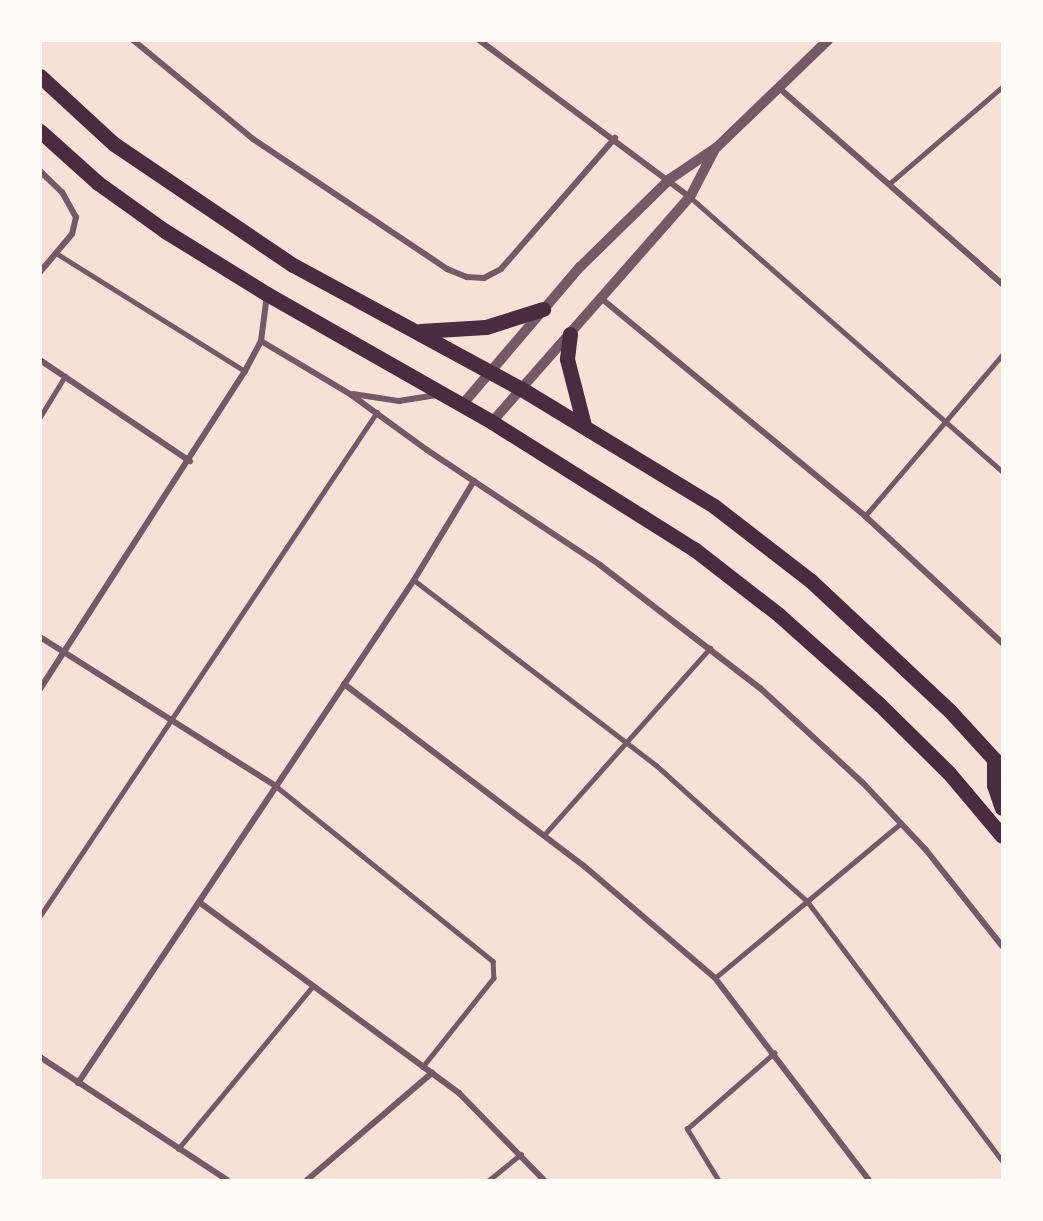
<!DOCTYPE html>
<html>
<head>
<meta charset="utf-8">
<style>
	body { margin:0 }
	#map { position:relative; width:1043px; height:1221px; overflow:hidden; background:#f7e1d7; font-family:Mulish,sans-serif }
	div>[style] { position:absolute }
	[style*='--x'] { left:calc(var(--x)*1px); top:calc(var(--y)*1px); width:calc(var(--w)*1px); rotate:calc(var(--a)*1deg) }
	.service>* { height:4.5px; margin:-2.25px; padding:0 2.25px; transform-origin:2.25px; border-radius:2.25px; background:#755966 }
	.minor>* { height:6px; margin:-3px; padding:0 3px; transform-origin:3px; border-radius:3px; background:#755966 }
	.tertiary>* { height:10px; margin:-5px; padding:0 5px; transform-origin:5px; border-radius:5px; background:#755966 }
	.primary>* { height:15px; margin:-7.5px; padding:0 7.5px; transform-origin:7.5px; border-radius:7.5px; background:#4a2c40 }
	span { translate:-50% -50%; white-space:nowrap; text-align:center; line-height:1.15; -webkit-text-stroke:5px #fffaf5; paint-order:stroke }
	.frame { position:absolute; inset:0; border:42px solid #fffaf5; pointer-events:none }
</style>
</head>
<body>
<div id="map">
	<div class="service">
		<i style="--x:889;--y:184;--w:149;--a:-40.6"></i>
		<i style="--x:690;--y:197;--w:415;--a:41.3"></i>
		<i style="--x:56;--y:253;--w:223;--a:32"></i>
		<i style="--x:40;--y:417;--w:48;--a:-58.6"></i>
		<i style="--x:865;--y:516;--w:211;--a:-49.6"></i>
		<i style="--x:414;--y:580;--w:305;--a:37.4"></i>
		<i style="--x:656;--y:765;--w:205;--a:42"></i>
		<i style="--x:808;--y:902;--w:323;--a:53.1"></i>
		<i style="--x:276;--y:786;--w:279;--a:38.9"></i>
		<i style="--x:493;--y:961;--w:17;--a:87"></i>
		<i style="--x:494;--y:978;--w:114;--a:128.6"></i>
		<i style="--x:544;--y:835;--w:250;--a:-48.4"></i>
		<i style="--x:40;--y:916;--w:606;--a:-56.23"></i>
		<i style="--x:715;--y:978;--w:242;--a:-39.8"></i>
		<i style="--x:178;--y:1149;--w:212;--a:-50.4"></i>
		<i style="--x:489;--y:1180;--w:41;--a:-39.1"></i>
		<i style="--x:718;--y:1180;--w:60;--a:-121.3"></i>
		<i style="--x:687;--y:1129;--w:116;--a:-41.1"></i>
	</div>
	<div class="minor">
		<i style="--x:133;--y:40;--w:156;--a:39.5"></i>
		<i style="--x:253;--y:139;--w:234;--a:33.8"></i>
		<i style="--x:447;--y:269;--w:22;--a:22"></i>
		<i style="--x:467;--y:277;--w:17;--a:3"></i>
		<i style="--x:484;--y:278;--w:19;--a:-28"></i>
		<i style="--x:501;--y:269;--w:174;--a:-49"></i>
		<i style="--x:479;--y:40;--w:263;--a:36.7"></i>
		<i style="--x:778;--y:87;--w:298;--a:41.3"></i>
		<i style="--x:40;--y:171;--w:30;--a:44"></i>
		<i style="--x:62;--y:192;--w:29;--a:61"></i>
		<i style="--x:76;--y:217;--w:17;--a:103"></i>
		<i style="--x:72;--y:234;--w:50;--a:130.1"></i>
		<i style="--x:602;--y:299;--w:341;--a:39.5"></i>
		<i style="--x:865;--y:516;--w:187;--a:42.8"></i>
		<i style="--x:261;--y:341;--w:104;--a:30.8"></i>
		<i style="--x:350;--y:394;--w:95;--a:36"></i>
		<i style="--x:427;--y:450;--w:208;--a:33.6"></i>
		<i style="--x:600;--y:565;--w:202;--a:37.6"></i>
		<i style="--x:760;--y:688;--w:140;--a:42.7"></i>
		<i style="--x:863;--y:783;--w:92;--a:46.8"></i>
		<i style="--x:926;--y:850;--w:122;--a:51.6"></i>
		<i style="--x:40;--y:360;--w:181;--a:34"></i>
		<i style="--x:353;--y:394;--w:47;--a:8.7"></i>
		<i style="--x:399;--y:401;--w:38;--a:-9"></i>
		<i style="--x:40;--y:637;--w:279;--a:32.3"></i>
		<i style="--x:344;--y:684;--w:301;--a:37.2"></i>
		<i style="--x:584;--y:866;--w:172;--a:40.5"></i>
		<i style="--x:715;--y:978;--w:254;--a:52.7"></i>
		<i style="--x:40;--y:689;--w:378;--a:-57.2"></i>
		<i style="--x:245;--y:371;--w:34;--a:-62"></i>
		<i style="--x:261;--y:341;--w:46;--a:-82.6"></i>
		<i style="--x:199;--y:902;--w:323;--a:36.3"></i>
		<i style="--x:459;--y:1093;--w:122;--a:45.7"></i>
		<i style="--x:40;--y:1057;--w:224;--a:33.3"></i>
		<i style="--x:78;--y:1083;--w:605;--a:-56.26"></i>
		<i style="--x:414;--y:580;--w:116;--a:-58.8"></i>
		<i style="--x:307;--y:1180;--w:165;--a:-40.6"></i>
	</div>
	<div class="tertiary">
		<i style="--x:462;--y:405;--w:182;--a:-49.5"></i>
		<i style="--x:580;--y:267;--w:126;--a:-44.4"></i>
		<i style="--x:670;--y:179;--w:57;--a:-34.2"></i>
		<i style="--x:717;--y:147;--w:154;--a:-43.9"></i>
		<i style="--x:492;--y:422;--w:300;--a:-48.7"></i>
		<i style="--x:690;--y:197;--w:54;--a:-62.5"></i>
	</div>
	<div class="primary">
		<i style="--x:40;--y:76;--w:100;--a:42.6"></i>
		<i style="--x:114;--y:144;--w:216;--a:34.1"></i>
		<i style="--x:293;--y:265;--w:258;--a:28.5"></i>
		<i style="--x:520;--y:388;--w:227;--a:31.3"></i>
		<i style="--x:714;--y:506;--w:123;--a:37.7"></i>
		<i style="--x:811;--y:581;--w:190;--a:43.1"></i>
		<i style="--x:950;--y:711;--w:77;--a:47.6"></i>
		<i style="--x:40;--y:131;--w:78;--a:41.9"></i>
		<i style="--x:98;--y:183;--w:82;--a:35.6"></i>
		<i style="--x:165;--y:231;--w:120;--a:31.7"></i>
		<i style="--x:267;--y:294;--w:259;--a:29.6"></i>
		<i style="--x:492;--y:422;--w:239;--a:32.2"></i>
		<i style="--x:694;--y:549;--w:108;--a:37.8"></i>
		<i style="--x:779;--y:615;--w:134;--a:41.7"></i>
		<i style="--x:879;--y:704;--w:98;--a:44.6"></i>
		<i style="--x:949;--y:773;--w:82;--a:49.9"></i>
		<i style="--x:420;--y:331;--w:66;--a:-3.5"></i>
		<i style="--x:486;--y:327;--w:60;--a:-17.5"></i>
		<i style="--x:570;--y:334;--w:25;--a:97"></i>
		<i style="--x:567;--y:359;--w:68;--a:75.6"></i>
		<i style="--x:994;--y:759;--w:26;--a:90"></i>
		<i style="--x:994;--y:785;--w:24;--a:71"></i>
	</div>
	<div class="frame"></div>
</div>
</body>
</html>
